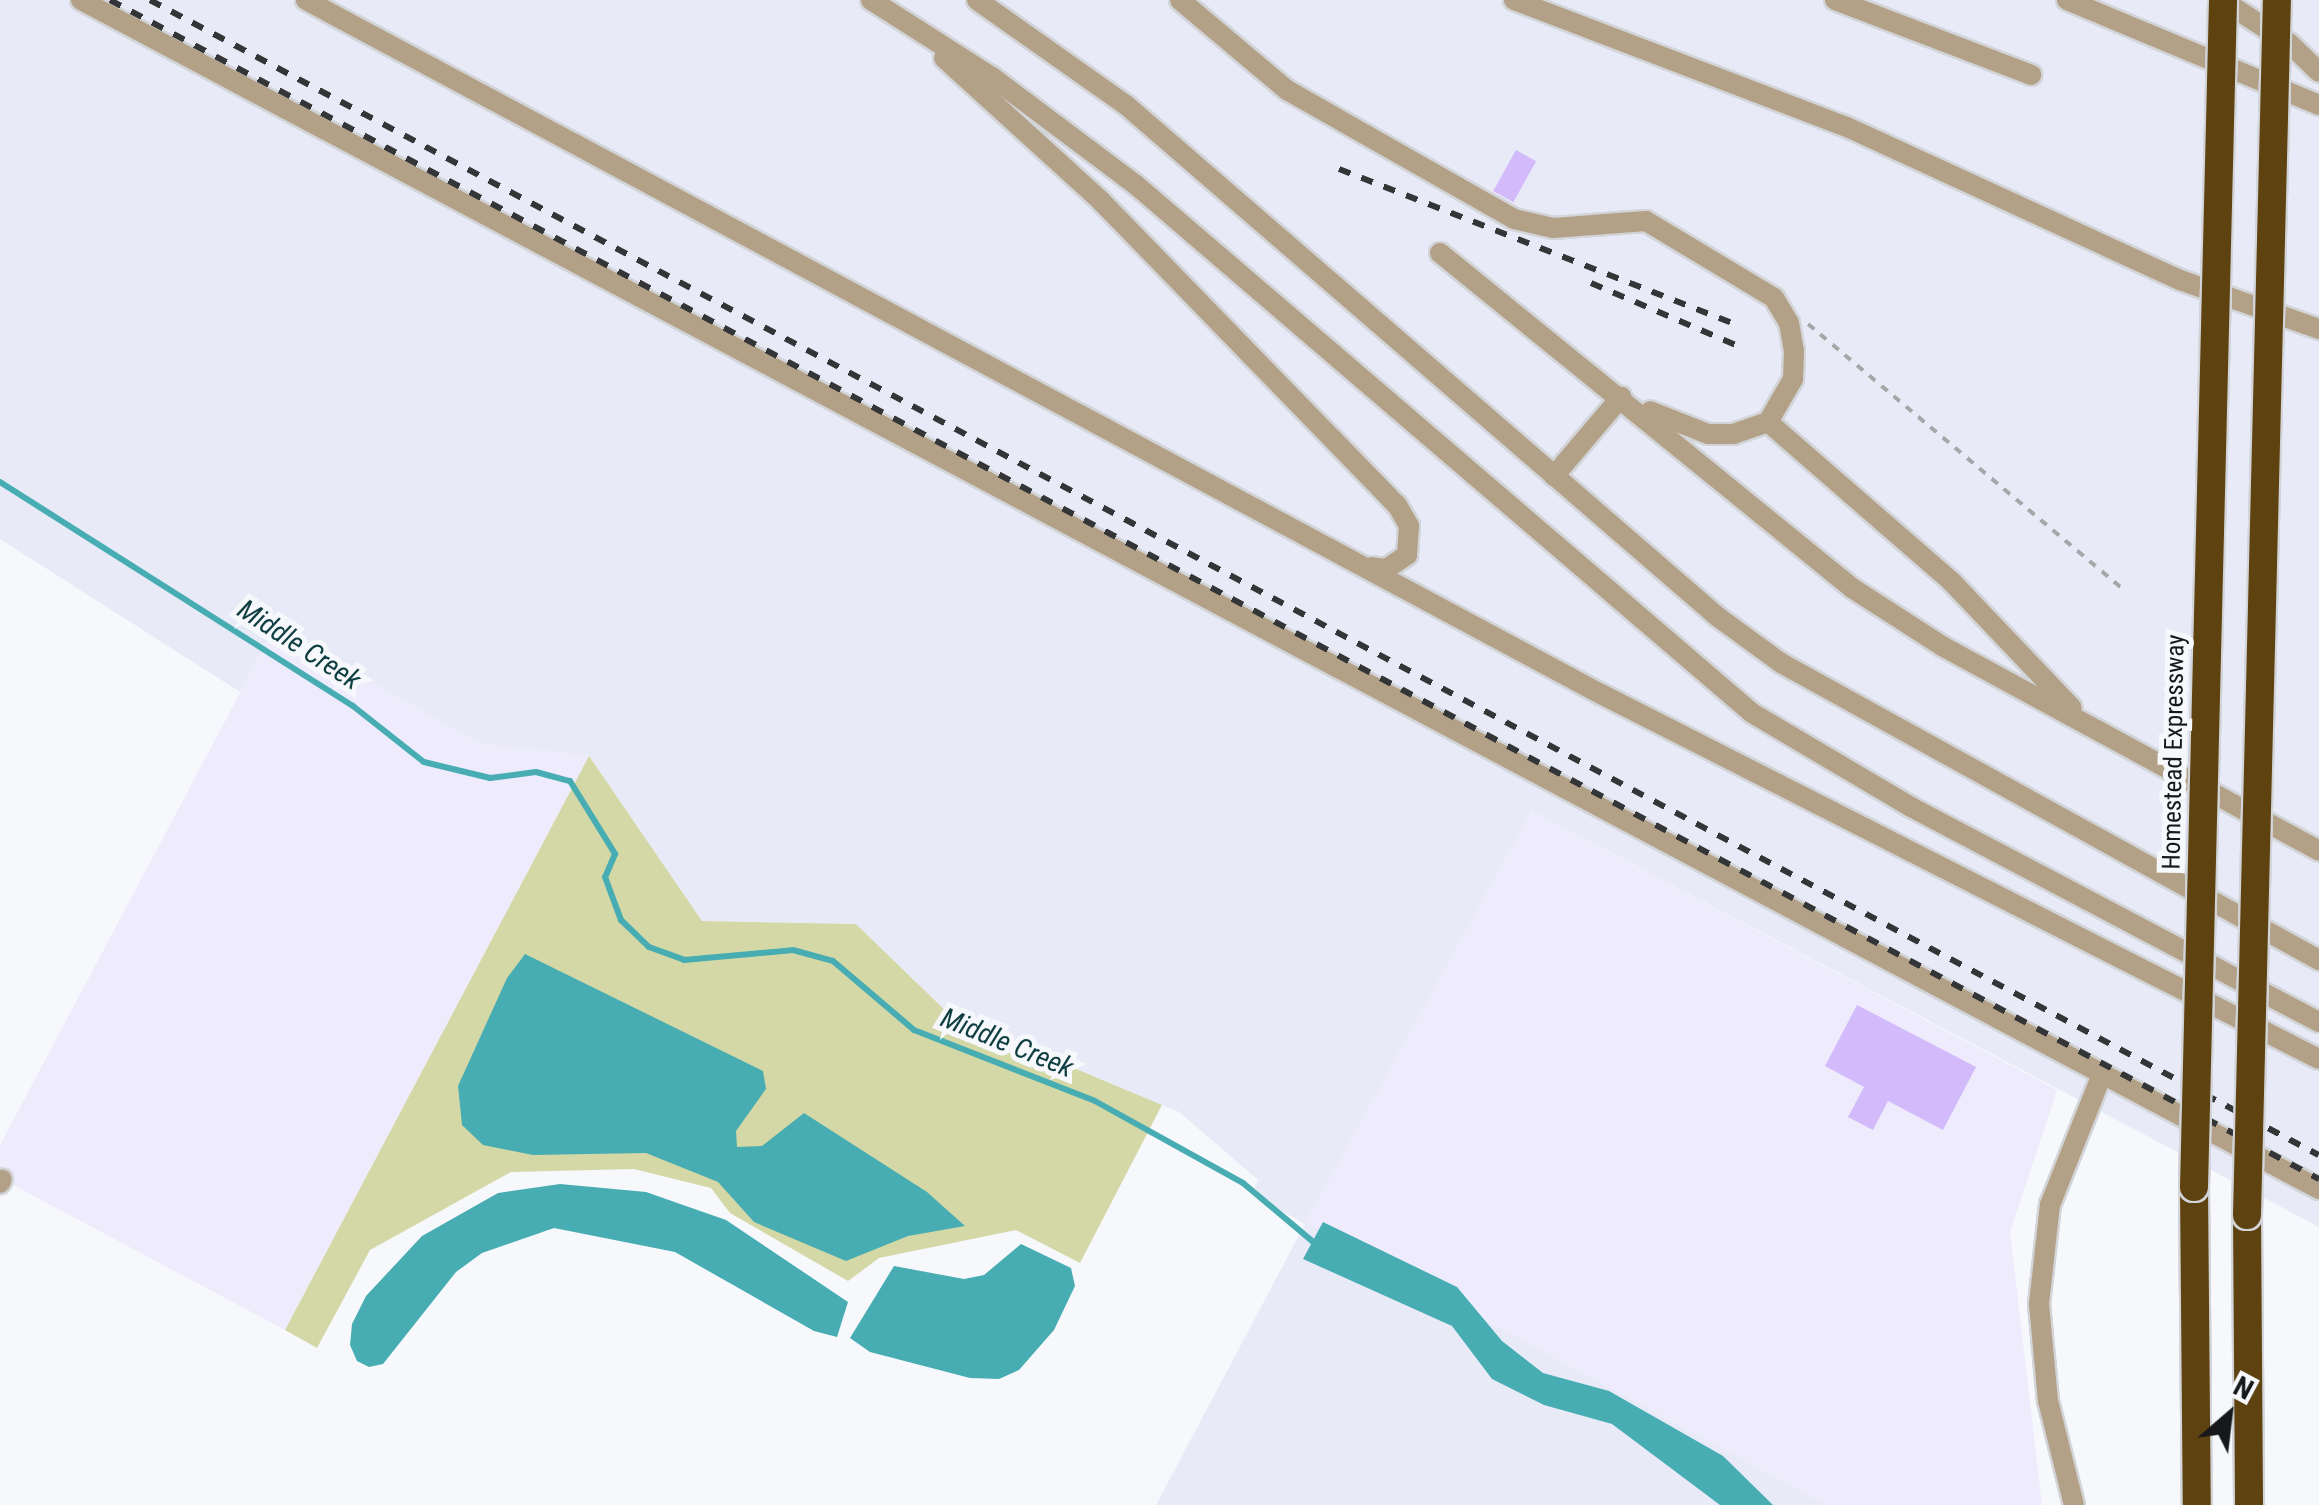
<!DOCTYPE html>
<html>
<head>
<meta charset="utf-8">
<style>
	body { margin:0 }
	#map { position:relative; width:2319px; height:1505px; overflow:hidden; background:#f6f8fc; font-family:"Roboto Condensed",sans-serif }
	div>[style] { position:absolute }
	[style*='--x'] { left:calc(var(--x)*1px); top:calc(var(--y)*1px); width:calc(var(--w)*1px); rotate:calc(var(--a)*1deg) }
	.built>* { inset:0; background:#e8ebf7 }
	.industrial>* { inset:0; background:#eeebfd }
	.green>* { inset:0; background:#d3d8a6 }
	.water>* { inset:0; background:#48adb3 }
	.stream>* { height:6px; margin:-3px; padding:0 3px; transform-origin:3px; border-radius:3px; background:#48adb3 }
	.building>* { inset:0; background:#d3bafb; transform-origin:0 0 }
	.path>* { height:4px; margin-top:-2px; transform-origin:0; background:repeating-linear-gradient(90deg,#a5a7a9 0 8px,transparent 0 16px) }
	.roads { filter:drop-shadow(2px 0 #d2d4d8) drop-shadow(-2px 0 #d2d4d8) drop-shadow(0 2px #d2d4d8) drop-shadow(0 -2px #d2d4d8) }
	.minor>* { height:20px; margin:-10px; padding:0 10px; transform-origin:10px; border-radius:10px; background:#b3a187 }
	.highway>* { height:28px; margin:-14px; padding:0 14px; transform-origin:14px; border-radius:14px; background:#5e4210 }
	.rail>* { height:6px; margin-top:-3px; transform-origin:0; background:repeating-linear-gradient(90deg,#343536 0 12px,transparent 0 24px) }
	.bridges { filter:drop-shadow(2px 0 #d2d4d8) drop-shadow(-2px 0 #d2d4d8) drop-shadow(0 2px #d2d4d8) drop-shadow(0 -2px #d2d4d8) }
	.highway-bridge>* { height:28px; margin:-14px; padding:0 14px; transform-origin:14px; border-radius:14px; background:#5e4210 }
	span { translate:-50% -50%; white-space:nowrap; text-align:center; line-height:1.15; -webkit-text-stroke:10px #f6f8fc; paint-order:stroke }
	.street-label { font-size:25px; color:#171819 }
	.water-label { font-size:28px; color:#0f3e41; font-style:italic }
	.north { position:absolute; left:2179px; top:1365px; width:100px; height:100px; -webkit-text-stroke:8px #f6f8fc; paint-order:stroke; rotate:28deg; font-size:28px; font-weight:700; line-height:40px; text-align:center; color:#171819 }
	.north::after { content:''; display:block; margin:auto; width:35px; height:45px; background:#171819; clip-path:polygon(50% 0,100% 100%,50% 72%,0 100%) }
</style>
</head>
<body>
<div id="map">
	<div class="built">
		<i style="clip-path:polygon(0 0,2319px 0,2319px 1227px,1532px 811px,1306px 1223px,1827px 1505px,1156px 1505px,1305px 1224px,1252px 1194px,1258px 1180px,1179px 1112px,952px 1017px,856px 924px,702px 921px,589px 756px,480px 744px,275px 627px,240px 692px,0 539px)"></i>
	</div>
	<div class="industrial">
		<i style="clip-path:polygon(275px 627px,480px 744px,589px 756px,285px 1330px,0 1178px,0 1145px)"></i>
		<i style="clip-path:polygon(1532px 811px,2057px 1090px,2010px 1232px,2042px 1505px,1827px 1505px,1305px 1223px)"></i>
	</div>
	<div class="green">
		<i style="clip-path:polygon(589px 756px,702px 921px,856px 924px,952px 1017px,1162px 1105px,1080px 1263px,1016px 1230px,879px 1258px,848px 1281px,730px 1213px,711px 1188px,634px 1169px,511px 1172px,370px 1250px,317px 1348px,285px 1330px)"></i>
	</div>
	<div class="water">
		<i style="clip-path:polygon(525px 954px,763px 1071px,766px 1089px,736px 1131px,737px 1147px,762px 1146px,804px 1113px,927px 1192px,965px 1226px,908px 1236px,846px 1261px,754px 1222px,718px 1182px,646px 1153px,533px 1155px,483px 1145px,462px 1125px,458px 1086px,507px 978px)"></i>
		<i style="clip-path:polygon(560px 1184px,646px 1192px,726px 1220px,848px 1302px,837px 1337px,814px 1331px,675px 1252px,554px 1228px,482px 1253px,456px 1272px,383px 1364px,369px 1367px,357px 1361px,350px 1345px,352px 1324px,366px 1296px,422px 1236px,498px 1193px)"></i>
		<i style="clip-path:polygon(1323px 1222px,1457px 1287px,1502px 1341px,1543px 1373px,1609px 1391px,1723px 1456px,1773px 1505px,1720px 1505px,1612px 1424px,1544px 1405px,1492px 1379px,1452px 1326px,1303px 1259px)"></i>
		<i style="clip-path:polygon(1021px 1244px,1071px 1268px,1075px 1286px,1054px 1330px,1019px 1370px,999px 1379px,970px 1378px,870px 1352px,850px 1338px,894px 1266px,964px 1279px,984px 1275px)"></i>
	</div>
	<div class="stream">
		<i style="--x:0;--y:482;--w:418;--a:32.4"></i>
		<i style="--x:353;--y:706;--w:90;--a:38.3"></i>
		<i style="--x:424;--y:762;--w:68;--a:13.6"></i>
		<i style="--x:490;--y:778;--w:46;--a:-7.4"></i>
		<i style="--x:536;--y:772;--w:35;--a:15"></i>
		<i style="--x:570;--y:781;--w:86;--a:58.3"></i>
		<i style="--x:615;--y:854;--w:25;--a:113"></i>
		<i style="--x:605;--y:877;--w:46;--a:69.6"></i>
		<i style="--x:621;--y:920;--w:39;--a:44"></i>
		<i style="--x:649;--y:947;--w:37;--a:20"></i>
		<i style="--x:684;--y:960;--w:109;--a:-5.2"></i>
		<i style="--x:793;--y:950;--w:41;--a:15.4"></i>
		<i style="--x:833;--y:961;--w:106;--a:40.4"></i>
		<i style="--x:914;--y:1030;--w:194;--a:21.4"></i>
		<i style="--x:1095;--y:1101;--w:169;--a:29"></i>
		<i style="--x:1243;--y:1183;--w:97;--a:40"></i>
	</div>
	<div class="building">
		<i style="left:1516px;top:150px;width:23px;height:47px;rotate:29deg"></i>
		<i style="clip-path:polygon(1857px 1005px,1976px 1067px,1943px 1130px,1888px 1101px,1873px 1130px,1848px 1117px,1864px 1087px,1825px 1066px)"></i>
	</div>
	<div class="path">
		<i style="--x:1808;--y:324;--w:410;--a:40.1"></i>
	</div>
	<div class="roads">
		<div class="minor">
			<i style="--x:81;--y:0;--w:2534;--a:27.98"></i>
			<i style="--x:306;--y:0;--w:1469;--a:28.19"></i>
			<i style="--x:1601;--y:694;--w:805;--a:26.95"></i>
			<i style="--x:871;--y:0;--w:143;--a:32.5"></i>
			<i style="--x:992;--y:77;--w:180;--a:36.9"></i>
			<i style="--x:1136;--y:185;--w:811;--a:40.6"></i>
			<i style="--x:1752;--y:713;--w:185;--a:30.6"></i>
			<i style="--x:1911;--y:807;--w:461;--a:27.8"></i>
			<i style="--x:977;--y:0;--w:182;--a:35.2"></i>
			<i style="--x:1126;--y:105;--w:783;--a:40.86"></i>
			<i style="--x:1718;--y:617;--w:78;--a:36.1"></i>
			<i style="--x:1781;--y:663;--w:615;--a:28.9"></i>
			<i style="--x:1180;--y:0;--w:140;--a:40.1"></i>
			<i style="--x:1287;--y:90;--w:261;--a:29.6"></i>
			<i style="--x:1514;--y:219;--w:40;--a:13"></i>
			<i style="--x:1553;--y:228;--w:93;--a:-4.3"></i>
			<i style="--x:1646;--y:221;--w:149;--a:31"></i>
			<i style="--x:1774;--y:298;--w:29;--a:59"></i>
			<i style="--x:1789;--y:323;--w:28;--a:80"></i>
			<i style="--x:1794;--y:351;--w:28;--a:92"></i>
			<i style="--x:1793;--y:379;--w:50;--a:120.2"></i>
			<i style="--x:1768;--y:422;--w:36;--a:161"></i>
			<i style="--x:1734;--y:434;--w:26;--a:180"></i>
			<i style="--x:1708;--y:434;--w:62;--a:-158.4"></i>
			<i style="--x:1514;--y:0;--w:356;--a:20.9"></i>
			<i style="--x:1847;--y:127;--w:366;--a:24.7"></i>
			<i style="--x:2180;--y:280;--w:147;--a:19.4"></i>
			<i style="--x:1835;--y:0;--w:210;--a:20.9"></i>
			<i style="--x:2067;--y:0;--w:273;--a:22.6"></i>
			<i style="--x:2222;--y:0;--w:81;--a:32.9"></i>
			<i style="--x:2290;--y:44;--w:40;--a:44"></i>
			<i style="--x:944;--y:58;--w:212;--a:42.3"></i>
			<i style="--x:1101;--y:201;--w:424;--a:45.8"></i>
			<i style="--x:1397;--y:505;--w:24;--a:60"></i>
			<i style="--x:1409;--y:526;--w:29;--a:94"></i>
			<i style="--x:1407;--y:555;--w:25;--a:146"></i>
			<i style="--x:1386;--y:569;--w:14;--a:-172"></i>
			<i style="--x:1440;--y:253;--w:531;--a:39.11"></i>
			<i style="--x:1852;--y:588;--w:107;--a:32.8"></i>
			<i style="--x:1942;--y:646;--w:429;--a:28.5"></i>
			<i style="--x:1768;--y:422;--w:242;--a:41"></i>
			<i style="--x:1951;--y:581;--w:175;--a:46.4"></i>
			<i style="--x:1554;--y:476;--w:104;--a:-49.7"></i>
			<i style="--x:0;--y:1183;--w:4;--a:-63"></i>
			<i style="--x:2074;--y:1505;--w:107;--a:-104"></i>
			<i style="--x:2048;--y:1401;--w:97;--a:-95.3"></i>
			<i style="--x:2039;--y:1304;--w:100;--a:-83.7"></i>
			<i style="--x:2050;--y:1205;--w:141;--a:-68.3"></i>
		</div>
		<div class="highway">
			<i style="--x:2194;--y:1187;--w:318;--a:89.5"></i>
			<i style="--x:2247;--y:1215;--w:290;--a:89.6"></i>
		</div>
	</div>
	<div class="rail">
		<i style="--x:110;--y:0;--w:2504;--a:28.09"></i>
		<i style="--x:150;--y:0;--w:2457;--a:28.04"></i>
		<i style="--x:1339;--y:169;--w:427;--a:21.4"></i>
		<i style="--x:1591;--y:283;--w:160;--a:23.2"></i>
	</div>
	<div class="bridges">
		<div class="highway-bridge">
			<i style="--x:2194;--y:1187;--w:1187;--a:-88.6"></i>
			<i style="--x:2247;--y:1215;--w:1215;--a:-88.59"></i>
		</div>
	</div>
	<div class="street-label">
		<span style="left:2174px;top:752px;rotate:-89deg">Homestead Expressway</span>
	</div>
	<div class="water-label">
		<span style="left:299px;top:645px;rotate:33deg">Middle Creek</span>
		<span style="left:1007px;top:1043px;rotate:22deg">Middle Creek</span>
	</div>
	<div class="north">N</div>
</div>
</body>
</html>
